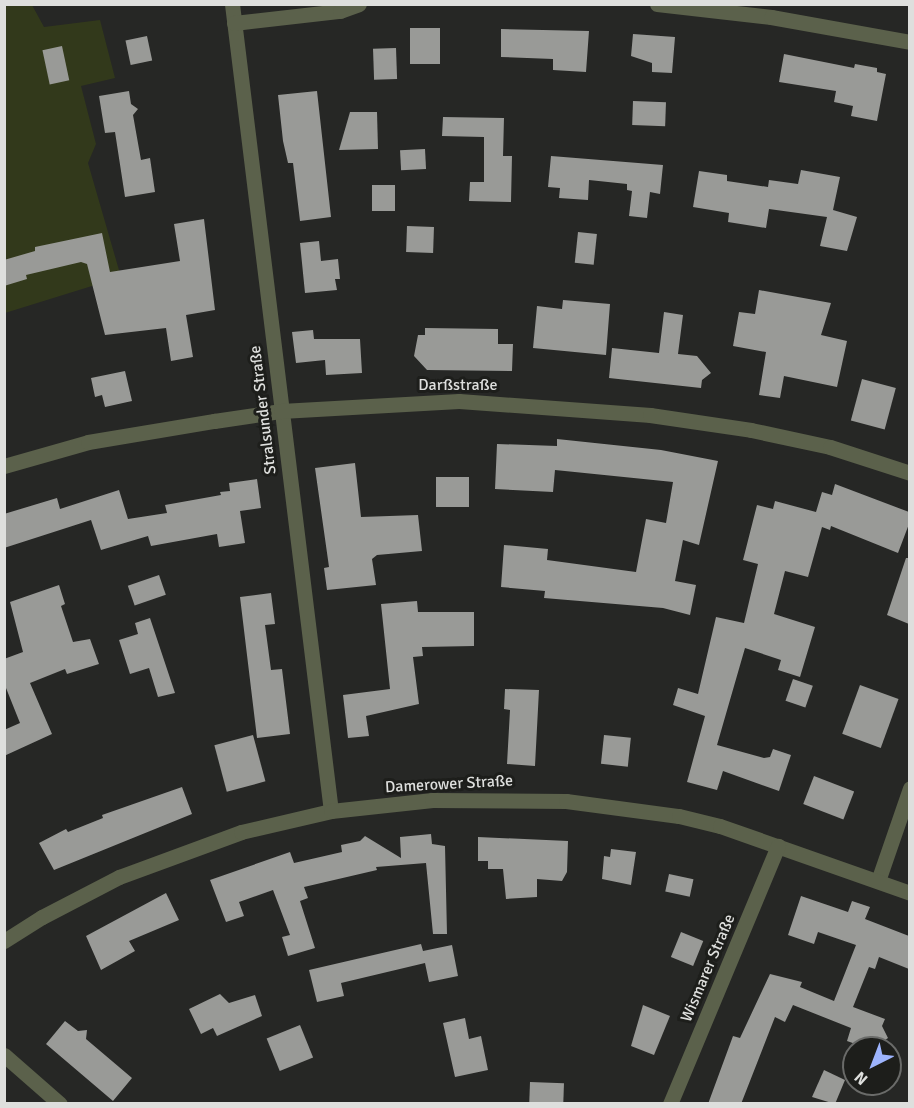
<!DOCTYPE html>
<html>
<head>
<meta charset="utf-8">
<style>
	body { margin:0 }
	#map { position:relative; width:914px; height:1108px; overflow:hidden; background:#262725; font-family:Signika,sans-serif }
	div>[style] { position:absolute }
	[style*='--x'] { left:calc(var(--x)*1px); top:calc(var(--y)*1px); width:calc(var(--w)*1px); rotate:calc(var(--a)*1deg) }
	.green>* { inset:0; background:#32391b }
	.building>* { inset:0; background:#999a97; transform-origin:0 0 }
	.minor>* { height:15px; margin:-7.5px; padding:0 7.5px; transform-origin:7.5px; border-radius:7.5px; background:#5b614b }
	span { translate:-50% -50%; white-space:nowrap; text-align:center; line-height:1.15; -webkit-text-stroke:6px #1d1e1b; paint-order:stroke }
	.street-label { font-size:16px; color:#dedfdd }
	.frame { position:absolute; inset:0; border:6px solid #dedfdd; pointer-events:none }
	.north { position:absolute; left:842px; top:1036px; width:60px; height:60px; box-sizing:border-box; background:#1d1e1b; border:2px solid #6a6b69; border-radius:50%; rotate:222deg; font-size:16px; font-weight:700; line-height:24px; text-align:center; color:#dedfdd }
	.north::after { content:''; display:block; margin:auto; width:21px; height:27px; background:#9db4fd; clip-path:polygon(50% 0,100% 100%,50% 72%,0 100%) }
</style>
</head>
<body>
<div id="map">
	<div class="green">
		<i style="clip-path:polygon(5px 5px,32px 5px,44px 27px,100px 20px,115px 78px,81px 86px,96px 144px,88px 163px,121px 277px,5px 313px)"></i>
	</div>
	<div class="building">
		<i style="left:410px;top:28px;width:30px;height:36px"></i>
		<i style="clip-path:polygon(501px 29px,589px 31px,586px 72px,553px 70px,553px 59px,501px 57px)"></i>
		<i style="clip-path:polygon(633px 34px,675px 37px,672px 73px,652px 72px,652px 63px,631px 56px)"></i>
		<i style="left:147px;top:36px;width:25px;height:22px;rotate:78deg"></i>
		<i style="left:62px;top:46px;width:35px;height:20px;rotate:78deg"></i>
		<i style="left:396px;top:48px;width:31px;height:23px;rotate:88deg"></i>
		<i style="clip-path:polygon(784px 54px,854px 68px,855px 64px,877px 68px,877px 72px,886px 74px,877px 121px,851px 116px,853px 106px,834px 102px,836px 91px,779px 82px)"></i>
		<i style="clip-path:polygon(129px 91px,131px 104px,138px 109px,133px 115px,141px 160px,150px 158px,155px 192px,125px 197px,115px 132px,105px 133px,99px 96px)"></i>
		<i style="clip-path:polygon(317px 91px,331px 217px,300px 221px,293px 163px,288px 163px,283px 141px,278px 95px)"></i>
		<i style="left:633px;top:101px;width:33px;height:24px;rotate:2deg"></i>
		<i style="clip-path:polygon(350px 112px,377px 112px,378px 149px,339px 150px)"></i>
		<i style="clip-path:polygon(443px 117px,504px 118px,503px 156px,512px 156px,511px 202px,469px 201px,470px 182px,484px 182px,484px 137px,442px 136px)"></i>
		<i style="left:425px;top:149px;width:20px;height:25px;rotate:87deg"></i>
		<i style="clip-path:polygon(551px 156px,663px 165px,660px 194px,650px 192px,647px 218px,629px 216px,632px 191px,627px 190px,627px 184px,589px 180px,588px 200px,559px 198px,560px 188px,548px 187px)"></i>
		<i style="clip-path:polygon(801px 170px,840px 177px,833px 210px,857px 217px,847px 251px,820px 246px,827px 217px,769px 209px,766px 228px,728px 222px,729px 213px,693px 207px,699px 171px,727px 175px,727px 181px,768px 187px,769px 180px,798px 184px)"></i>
		<i style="left:372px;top:185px;width:23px;height:26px"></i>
		<i style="clip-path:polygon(204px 219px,215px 310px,186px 315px,193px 357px,171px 361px,166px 328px,105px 335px,87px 264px,81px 262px,26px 275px,27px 279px,4px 286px,4px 260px,35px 251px,35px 247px,102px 233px,110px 272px,180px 261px,174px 224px)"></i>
		<i style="left:407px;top:226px;width:27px;height:26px;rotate:2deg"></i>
		<i style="left:578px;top:232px;width:19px;height:31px;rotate:6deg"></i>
		<i style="clip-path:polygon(319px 241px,321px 261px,338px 259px,340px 279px,335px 279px,337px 290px,305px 293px,300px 243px)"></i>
		<i style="clip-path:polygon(759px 290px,831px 303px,821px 335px,847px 341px,837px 387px,784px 376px,780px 398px,759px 395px,766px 352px,733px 346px,739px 312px,755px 314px)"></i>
		<i style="clip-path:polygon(563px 300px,610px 304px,606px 355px,533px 348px,537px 306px,562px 309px)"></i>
		<i style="clip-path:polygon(664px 312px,683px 315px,678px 354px,697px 356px,711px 373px,702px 380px,701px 388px,609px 378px,612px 348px,659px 353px)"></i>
		<i style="clip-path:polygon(425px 328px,498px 329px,498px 344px,513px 344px,512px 371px,427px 370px,414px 356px,418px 335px,425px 335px)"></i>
		<i style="clip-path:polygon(313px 330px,314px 339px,360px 339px,362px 373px,326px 375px,325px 360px,296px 363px,292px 332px)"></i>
		<i style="clip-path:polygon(125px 371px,132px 401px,105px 407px,102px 395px,95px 397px,91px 378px)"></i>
		<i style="left:862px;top:379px;width:35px;height:43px;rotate:15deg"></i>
		<i style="clip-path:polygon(557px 439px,661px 450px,718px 461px,699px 545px,683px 540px,675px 581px,696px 585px,690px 615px,663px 608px,544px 598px,545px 591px,501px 587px,504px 545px,548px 549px,547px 560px,636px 572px,646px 519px,666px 523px,673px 482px,555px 470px,553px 492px,495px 489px,497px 444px,557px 446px)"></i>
		<i style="clip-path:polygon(355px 463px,361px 517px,418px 515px,422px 551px,377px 555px,372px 559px,376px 585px,327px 590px,324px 568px,329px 567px,315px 468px)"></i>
		<i style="left:436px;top:477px;width:33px;height:30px"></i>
		<i style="clip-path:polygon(257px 479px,261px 508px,240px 511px,245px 543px,219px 547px,217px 534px,151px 546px,148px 536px,101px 550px,91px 520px,4px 548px,4px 514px,57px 498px,60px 509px,119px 490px,128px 519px,167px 513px,165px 505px,221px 495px,220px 492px,230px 491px,229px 483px)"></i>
		<i style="clip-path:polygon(835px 484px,909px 512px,909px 524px,898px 553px,831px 526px,830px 530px,822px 527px,808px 577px,785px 571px,774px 614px,815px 627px,800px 677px,778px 670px,781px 660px,745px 648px,717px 745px,764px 758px,770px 757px,773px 749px,791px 755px,779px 791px,723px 771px,717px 790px,687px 782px,705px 716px,673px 705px,678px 688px,698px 694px,716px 617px,744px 623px,758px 564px,743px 560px,757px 505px,773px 509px,775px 501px,816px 512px,822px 492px,832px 495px)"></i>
		<i style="clip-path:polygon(906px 558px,909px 558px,909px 624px,887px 615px)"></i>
		<i style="left:159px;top:575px;width:21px;height:33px;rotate:71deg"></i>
		<i style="clip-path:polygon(59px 585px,65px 604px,61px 606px,73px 642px,90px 639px,99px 664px,67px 674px,65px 669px,30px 683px,52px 734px,4px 756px,4px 730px,20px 723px,4px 683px,4px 659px,23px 652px,10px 602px)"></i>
		<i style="clip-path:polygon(271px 593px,275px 624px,265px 625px,271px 670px,282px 669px,290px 734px,257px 738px,240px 597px)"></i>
		<i style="clip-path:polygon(417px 601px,418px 612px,474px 612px,474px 646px,422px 647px,423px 656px,413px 657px,419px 704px,366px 716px,369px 736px,348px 738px,343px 695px,390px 689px,381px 604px)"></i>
		<i style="clip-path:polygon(150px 618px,175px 693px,158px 697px,149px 668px,130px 674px,119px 640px,138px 634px,135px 623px)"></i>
		<i style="left:793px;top:679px;width:21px;height:23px;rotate:19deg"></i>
		<i style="left:860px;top:685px;width:41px;height:52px;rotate:20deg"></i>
		<i style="clip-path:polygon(505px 689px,539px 690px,535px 766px,507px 764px,510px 710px,504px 709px)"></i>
		<i style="left:253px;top:735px;width:48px;height:40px;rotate:75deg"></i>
		<i style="left:604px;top:735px;width:27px;height:29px;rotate:6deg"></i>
		<i style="left:814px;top:776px;width:43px;height:30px;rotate:21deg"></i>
		<i style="clip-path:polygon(182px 787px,192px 814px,54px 870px,39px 843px,66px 829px,68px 832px,103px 818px,102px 815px)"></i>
		<i style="clip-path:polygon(431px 834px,432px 844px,445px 846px,447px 934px,433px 934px,426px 863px,376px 867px,377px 870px,304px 887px,308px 898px,300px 901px,315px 948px,288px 956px,282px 937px,290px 935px,273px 890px,239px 902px,244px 916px,226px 922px,210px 880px,290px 852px,294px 863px,342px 852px,341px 845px,360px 841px,365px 836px,401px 858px,400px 837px)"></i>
		<i style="clip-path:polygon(478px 837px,568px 841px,567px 872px,562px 881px,537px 879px,537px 897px,506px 899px,503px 869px,488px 869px,488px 861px,478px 861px)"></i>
		<i style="clip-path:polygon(611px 849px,636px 852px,631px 885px,602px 879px,604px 856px,610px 857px)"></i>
		<i style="left:669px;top:874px;width:25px;height:18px;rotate:12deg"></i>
		<i style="clip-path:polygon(166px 893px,179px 920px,129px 941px,135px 951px,101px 970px,86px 936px)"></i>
		<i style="clip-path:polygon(801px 896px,848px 912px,852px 901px,870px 907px,865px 919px,909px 936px,909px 969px,879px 957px,875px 969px,869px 967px,853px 1007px,885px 1019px,882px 1026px,888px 1038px,874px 1048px,867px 1048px,847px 1041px,851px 1028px,793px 1005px,785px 1022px,775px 1017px,741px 1104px,708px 1104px,733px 1036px,740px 1038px,770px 974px,802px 982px,800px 987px,834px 1001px,856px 945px,818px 932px,814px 944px,788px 935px)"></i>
		<i style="left:681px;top:932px;width:24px;height:27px;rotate:22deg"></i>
		<i style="clip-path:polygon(421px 944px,423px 951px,452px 945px,458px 976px,429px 982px,425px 963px,341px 983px,344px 996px,317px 1002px,309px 970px)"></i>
		<i style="clip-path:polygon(220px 994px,229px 1003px,255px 995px,262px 1016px,217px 1036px,213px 1028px,201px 1034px,189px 1009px)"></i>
		<i style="clip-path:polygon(643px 1005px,670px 1016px,654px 1055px,631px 1046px)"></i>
		<i style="clip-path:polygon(465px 1018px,469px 1039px,481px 1036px,488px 1070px,455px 1077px,443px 1023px)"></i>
		<i style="clip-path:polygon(65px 1021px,78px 1031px,87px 1030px,86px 1039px,132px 1078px,113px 1101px,46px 1044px)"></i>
		<i style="left:300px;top:1025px;width:35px;height:36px;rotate:68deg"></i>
		<i style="clip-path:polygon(824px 1070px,845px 1080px,835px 1104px,812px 1097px)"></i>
		<i style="left:530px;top:1082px;width:34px;height:22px;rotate:2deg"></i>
	</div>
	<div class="minor">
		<i style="--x:232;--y:4;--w:813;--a:83.01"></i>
		<i style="--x:657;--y:4;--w:115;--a:6.5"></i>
		<i style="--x:771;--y:17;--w:141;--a:10.2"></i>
		<i style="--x:234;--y:23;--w:107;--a:-6.5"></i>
		<i style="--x:340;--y:11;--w:20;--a:-20"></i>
		<i style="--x:4;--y:466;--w:87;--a:-15.9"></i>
		<i style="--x:88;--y:442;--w:128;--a:-9.5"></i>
		<i style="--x:214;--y:421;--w:68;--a:-8.5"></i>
		<i style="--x:281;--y:411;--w:178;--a:-3.2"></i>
		<i style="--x:459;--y:401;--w:192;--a:4.2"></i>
		<i style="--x:650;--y:415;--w:102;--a:8.4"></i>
		<i style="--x:751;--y:430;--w:81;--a:12.1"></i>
		<i style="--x:830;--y:447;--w:84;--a:18"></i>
		<i style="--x:878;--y:881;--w:98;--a:-71"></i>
		<i style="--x:4;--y:941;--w:45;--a:-32.3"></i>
		<i style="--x:42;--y:917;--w:87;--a:-27.5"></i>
		<i style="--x:119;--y:877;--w:130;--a:-20.2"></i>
		<i style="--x:241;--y:832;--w:92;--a:-13.1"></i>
		<i style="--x:331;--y:811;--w:102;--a:-6.2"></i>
		<i style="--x:432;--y:800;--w:134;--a:0.4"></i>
		<i style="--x:566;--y:801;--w:114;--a:7.6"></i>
		<i style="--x:679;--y:816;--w:42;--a:13.7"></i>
		<i style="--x:720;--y:826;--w:201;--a:19.4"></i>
		<i style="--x:4;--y:1055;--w:74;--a:41.2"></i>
		<i style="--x:670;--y:1104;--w:280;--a:-67.3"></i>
	</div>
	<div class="street-label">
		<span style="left:458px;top:385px">Darßstraße</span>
		<span style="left:263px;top:410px;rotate:-97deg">Stralsunder Straße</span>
		<span style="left:449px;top:784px;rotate:-3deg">Damerower Straße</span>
		<span style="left:708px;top:968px;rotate:-67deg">Wismarer Straße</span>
	</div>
	<div class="frame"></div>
	<div class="north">N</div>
</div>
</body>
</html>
